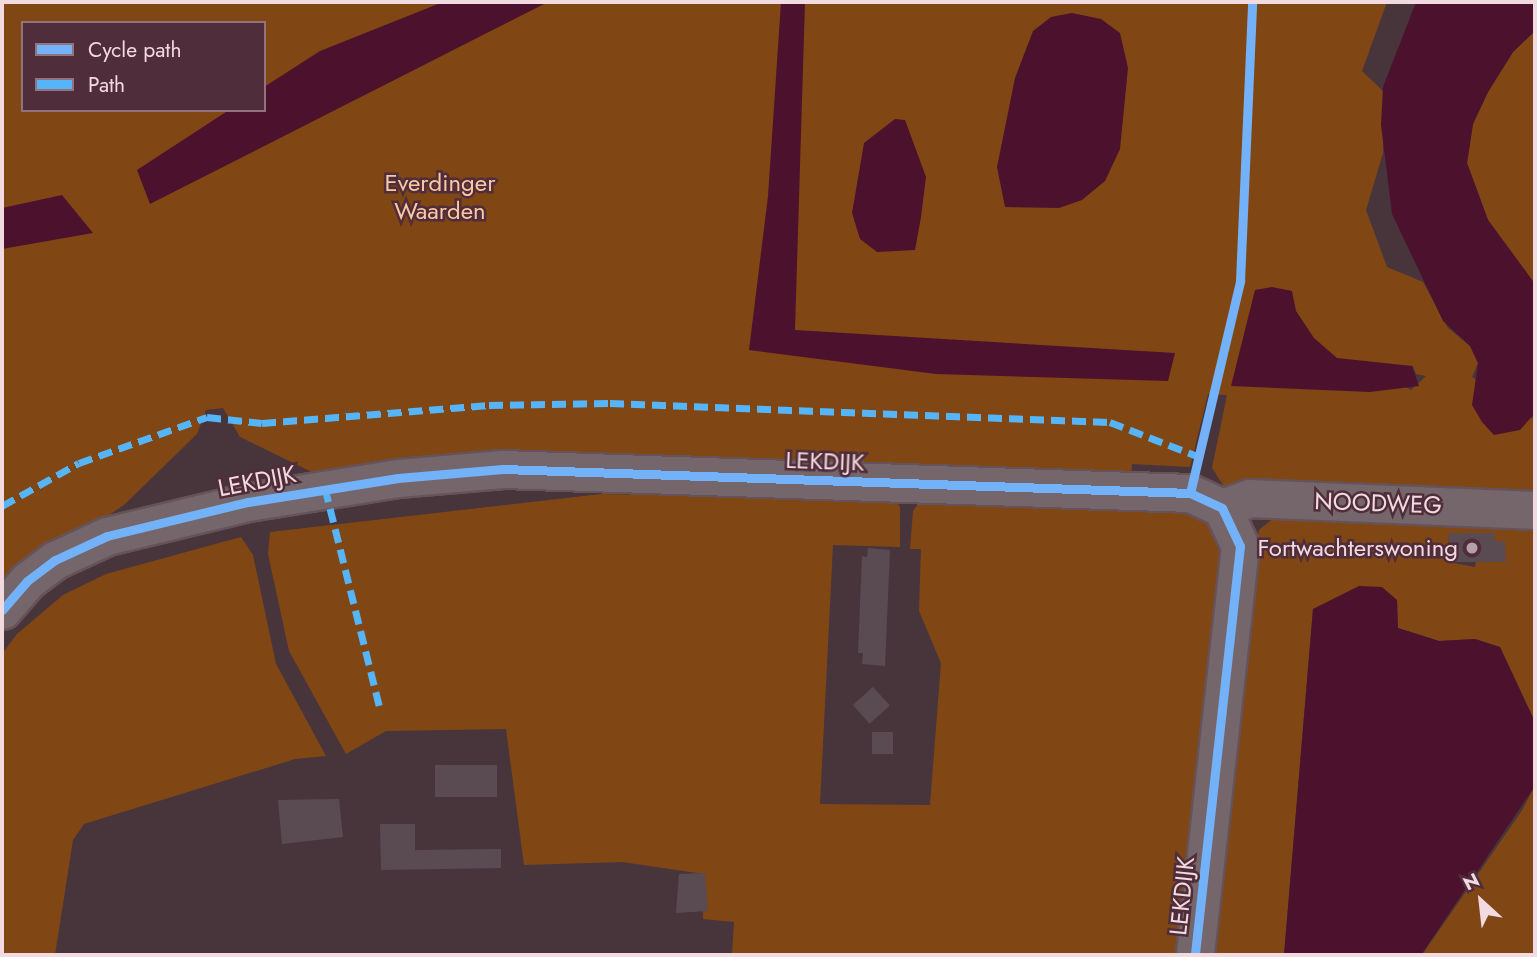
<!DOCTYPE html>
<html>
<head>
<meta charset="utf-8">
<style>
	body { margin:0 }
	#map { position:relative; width:1537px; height:957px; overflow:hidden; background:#48353c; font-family:Jost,sans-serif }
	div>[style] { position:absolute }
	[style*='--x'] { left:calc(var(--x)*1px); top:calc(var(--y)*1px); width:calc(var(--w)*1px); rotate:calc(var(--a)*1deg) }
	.green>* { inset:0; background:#804714 }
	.water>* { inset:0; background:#4c112c }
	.building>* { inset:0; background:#5a4b52; transform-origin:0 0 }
	.roads { filter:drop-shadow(2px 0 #655359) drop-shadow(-2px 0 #655359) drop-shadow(0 2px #655359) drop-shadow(0 -2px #655359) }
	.minor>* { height:37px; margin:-18.5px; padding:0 18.5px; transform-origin:18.5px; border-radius:18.5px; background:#75666c }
	.quiet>* { height:7px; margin-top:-3.5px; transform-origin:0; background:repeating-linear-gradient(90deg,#56b5f8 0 14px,transparent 0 21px) }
	.cycleway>* { height:9px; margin:-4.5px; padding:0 4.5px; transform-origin:4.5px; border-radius:4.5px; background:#73b2f8 }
	.dots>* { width:19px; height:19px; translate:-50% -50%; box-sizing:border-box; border:4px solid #502d3a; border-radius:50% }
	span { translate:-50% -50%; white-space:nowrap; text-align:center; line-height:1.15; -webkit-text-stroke:5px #502d3a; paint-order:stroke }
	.park-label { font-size:24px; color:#fbc8a3 }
	.street-label { font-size:24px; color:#f2dae1 }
	.poi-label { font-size:24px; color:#f2dae1 }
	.right { translate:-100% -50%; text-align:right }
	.frame { position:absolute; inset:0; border:4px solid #f2dae1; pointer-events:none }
	.legend { position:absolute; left:21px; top:21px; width:245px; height:91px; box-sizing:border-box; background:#502d3a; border:2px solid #91727d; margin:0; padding:9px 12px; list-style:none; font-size:21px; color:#f2dae1 }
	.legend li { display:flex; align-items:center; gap:14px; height:35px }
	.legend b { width:35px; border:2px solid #91727d }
	.north { position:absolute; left:1446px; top:866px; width:70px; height:70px; -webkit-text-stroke:5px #502d3a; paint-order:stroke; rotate:333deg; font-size:19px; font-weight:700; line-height:28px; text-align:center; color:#f2dae1 }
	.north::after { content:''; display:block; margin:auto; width:24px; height:32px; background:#f2dae1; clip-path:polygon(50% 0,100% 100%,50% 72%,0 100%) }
</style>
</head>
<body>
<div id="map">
	<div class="green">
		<i style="clip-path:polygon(evenodd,2px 2px,1387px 2px,1362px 71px,1383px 91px,1383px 153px,1366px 210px,1387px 267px,1423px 282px,1448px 328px,1470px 346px,1478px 363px,1472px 377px,1533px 419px,1535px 413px,1535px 500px,1225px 488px,1212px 468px,1227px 395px,1208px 394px,1190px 467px,1132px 464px,1131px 482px,326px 479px,240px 437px,223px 408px,206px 410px,197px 434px,124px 505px,2px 585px,2px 2px,23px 23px,264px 23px,264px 110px,23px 110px,23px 23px,2px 2px,1365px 363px,1413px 366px,1416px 374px,1426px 376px,1411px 390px,1365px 363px)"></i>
		<i style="clip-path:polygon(1535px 31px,1535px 284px,1488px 220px,1467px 163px,1473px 124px,1488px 92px,1513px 52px)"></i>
		<i style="clip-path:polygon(601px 494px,895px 499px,900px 507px,900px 547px,833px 545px,820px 804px,930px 805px,941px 663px,919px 611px,921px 549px,910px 549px,913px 511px,926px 494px,1198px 511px,1228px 536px,1181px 955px,732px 955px,734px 922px,703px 919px,704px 874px,622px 862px,524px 865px,506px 729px,386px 731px,346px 754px,289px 651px,268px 554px,270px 532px)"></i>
		<i style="clip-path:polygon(evenodd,1280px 513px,1535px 527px,1535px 722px,1500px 647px,1475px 639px,1439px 641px,1398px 628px,1397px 600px,1313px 609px,1284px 955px,1206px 955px,1253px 556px,1259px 530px,1280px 513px,1449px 533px,1495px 533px,1494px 562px,1476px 562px,1475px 567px,1448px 562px,1449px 533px)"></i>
		<i style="clip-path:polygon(241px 537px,253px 555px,276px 664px,326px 756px,295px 759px,84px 824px,73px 840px,55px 955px,2px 955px,2px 654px,17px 634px,63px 595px,106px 574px)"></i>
		<i style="clip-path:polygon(1535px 786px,1535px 955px,1422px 955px,1521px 812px)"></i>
	</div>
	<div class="water">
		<i style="clip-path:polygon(443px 2px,548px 2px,150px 204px,137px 170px,229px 110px,264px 110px,264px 87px,320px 51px)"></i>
		<i style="clip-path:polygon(781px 2px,805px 2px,795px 330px,1175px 353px,1168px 381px,936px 374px,749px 350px,768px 196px)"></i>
		<i style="clip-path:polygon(1416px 2px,1535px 2px,1535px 31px,1513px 52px,1488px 92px,1473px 124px,1467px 163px,1488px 220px,1535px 284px,1535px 413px,1520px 430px,1494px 435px,1482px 422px,1472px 405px,1478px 363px,1470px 346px,1443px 321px,1392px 214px,1381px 125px,1383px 87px)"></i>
		<i style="clip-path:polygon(1072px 13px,1101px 19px,1120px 33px,1128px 68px,1120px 149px,1105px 181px,1082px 200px,1059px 208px,1005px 207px,997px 167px,1015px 78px,1033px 31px,1051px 17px)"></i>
		<i style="clip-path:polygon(895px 119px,905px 120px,926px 177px,921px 217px,915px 250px,877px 252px,860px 239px,852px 213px,864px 143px)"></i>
		<i style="clip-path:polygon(62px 195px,93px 233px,2px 249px,2px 208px)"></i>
		<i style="clip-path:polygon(1272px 287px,1292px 291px,1296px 311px,1314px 338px,1337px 358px,1412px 366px,1419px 386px,1370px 392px,1231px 386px,1255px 290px)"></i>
		<i style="clip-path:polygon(1359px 586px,1382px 587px,1397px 600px,1398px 628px,1439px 641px,1475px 639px,1500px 647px,1535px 722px,1535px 786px,1421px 955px,1284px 955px,1313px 609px)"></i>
	</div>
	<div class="building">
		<i style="clip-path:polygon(1449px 533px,1495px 533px,1495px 541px,1505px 541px,1506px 562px,1448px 562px)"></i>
		<i style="clip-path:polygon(868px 548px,890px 550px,885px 666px,862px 664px,863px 653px,858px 653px,862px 556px,867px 557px)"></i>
		<i style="left:873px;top:687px;width:25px;height:27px;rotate:48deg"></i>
		<i style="left:872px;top:732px;width:21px;height:22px"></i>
		<i style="left:435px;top:765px;width:62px;height:32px"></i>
		<i style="clip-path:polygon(339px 799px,343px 837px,282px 844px,278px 800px)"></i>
		<i style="clip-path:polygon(380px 824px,415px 824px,415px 850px,501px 849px,501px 868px,381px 870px)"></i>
		<i style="clip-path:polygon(705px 873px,708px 911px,676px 913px,679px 874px)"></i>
	</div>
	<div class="roads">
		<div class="minor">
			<i style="--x:1222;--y:508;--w:29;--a:-20"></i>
			<i style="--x:1249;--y:498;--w:286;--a:2.4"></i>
			<i style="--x:2;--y:610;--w:38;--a:-49"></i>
			<i style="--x:27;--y:581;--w:35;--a:-37"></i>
			<i style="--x:55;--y:560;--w:57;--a:-24.8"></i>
			<i style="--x:107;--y:536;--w:145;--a:-13.6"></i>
			<i style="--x:248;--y:502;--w:152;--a:-9.1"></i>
			<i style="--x:398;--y:478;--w:105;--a:-4.9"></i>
			<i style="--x:503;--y:469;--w:687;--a:2"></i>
			<i style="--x:1190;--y:493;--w:35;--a:25"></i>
			<i style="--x:1222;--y:508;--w:42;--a:64.7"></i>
			<i style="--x:1240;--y:546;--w:411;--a:96.3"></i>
		</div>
	</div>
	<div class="quiet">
		<i style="--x:325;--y:488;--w:228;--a:76"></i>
		<i style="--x:2;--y:506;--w:88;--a:-29.2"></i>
		<i style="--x:79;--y:463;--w:136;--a:-19.8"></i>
		<i style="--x:207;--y:417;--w:55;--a:6.2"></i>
		<i style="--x:262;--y:423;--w:228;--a:-4.5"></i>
		<i style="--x:489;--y:405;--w:121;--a:-0.9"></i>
		<i style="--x:610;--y:403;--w:500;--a:2.18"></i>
		<i style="--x:1110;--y:422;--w:97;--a:21.3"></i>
	</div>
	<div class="cycleway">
		<i style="--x:1190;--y:493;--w:218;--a:-76.7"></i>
		<i style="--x:1240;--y:281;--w:279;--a:-87.5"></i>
		<i style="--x:2;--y:610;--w:38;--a:-49"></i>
		<i style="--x:27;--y:581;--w:35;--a:-37"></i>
		<i style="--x:55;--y:560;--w:57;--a:-24.8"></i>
		<i style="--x:107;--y:536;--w:145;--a:-13.6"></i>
		<i style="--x:248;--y:502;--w:152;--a:-9.1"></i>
		<i style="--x:398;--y:478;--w:105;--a:-4.9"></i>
		<i style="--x:503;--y:469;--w:687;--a:2"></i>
		<i style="--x:1190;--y:493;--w:35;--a:25"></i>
		<i style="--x:1222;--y:508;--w:42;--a:64.7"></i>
		<i style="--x:1240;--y:546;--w:411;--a:96.3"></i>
	</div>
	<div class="dots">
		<i style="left:1472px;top:548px;background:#b6a0a7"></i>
	</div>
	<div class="park-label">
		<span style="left:440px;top:197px">Everdinger<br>Waarden</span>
	</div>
	<div class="street-label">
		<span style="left:825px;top:461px;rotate:2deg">LEKDIJK</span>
		<span style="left:257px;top:481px;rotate:-11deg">LEKDIJK</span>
		<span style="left:1378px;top:503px;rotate:2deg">NOODWEG</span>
		<span style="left:1182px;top:896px;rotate:-84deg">LEKDIJK</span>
	</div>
	<div class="poi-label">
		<span class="right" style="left:1458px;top:548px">Fortwachterswoning</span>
	</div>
	<div class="frame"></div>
	<ul class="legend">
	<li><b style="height:9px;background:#73b2f8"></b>Cycle path</li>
	<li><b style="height:9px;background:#56b5f8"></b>Path</li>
	</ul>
	<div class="north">N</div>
</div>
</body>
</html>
